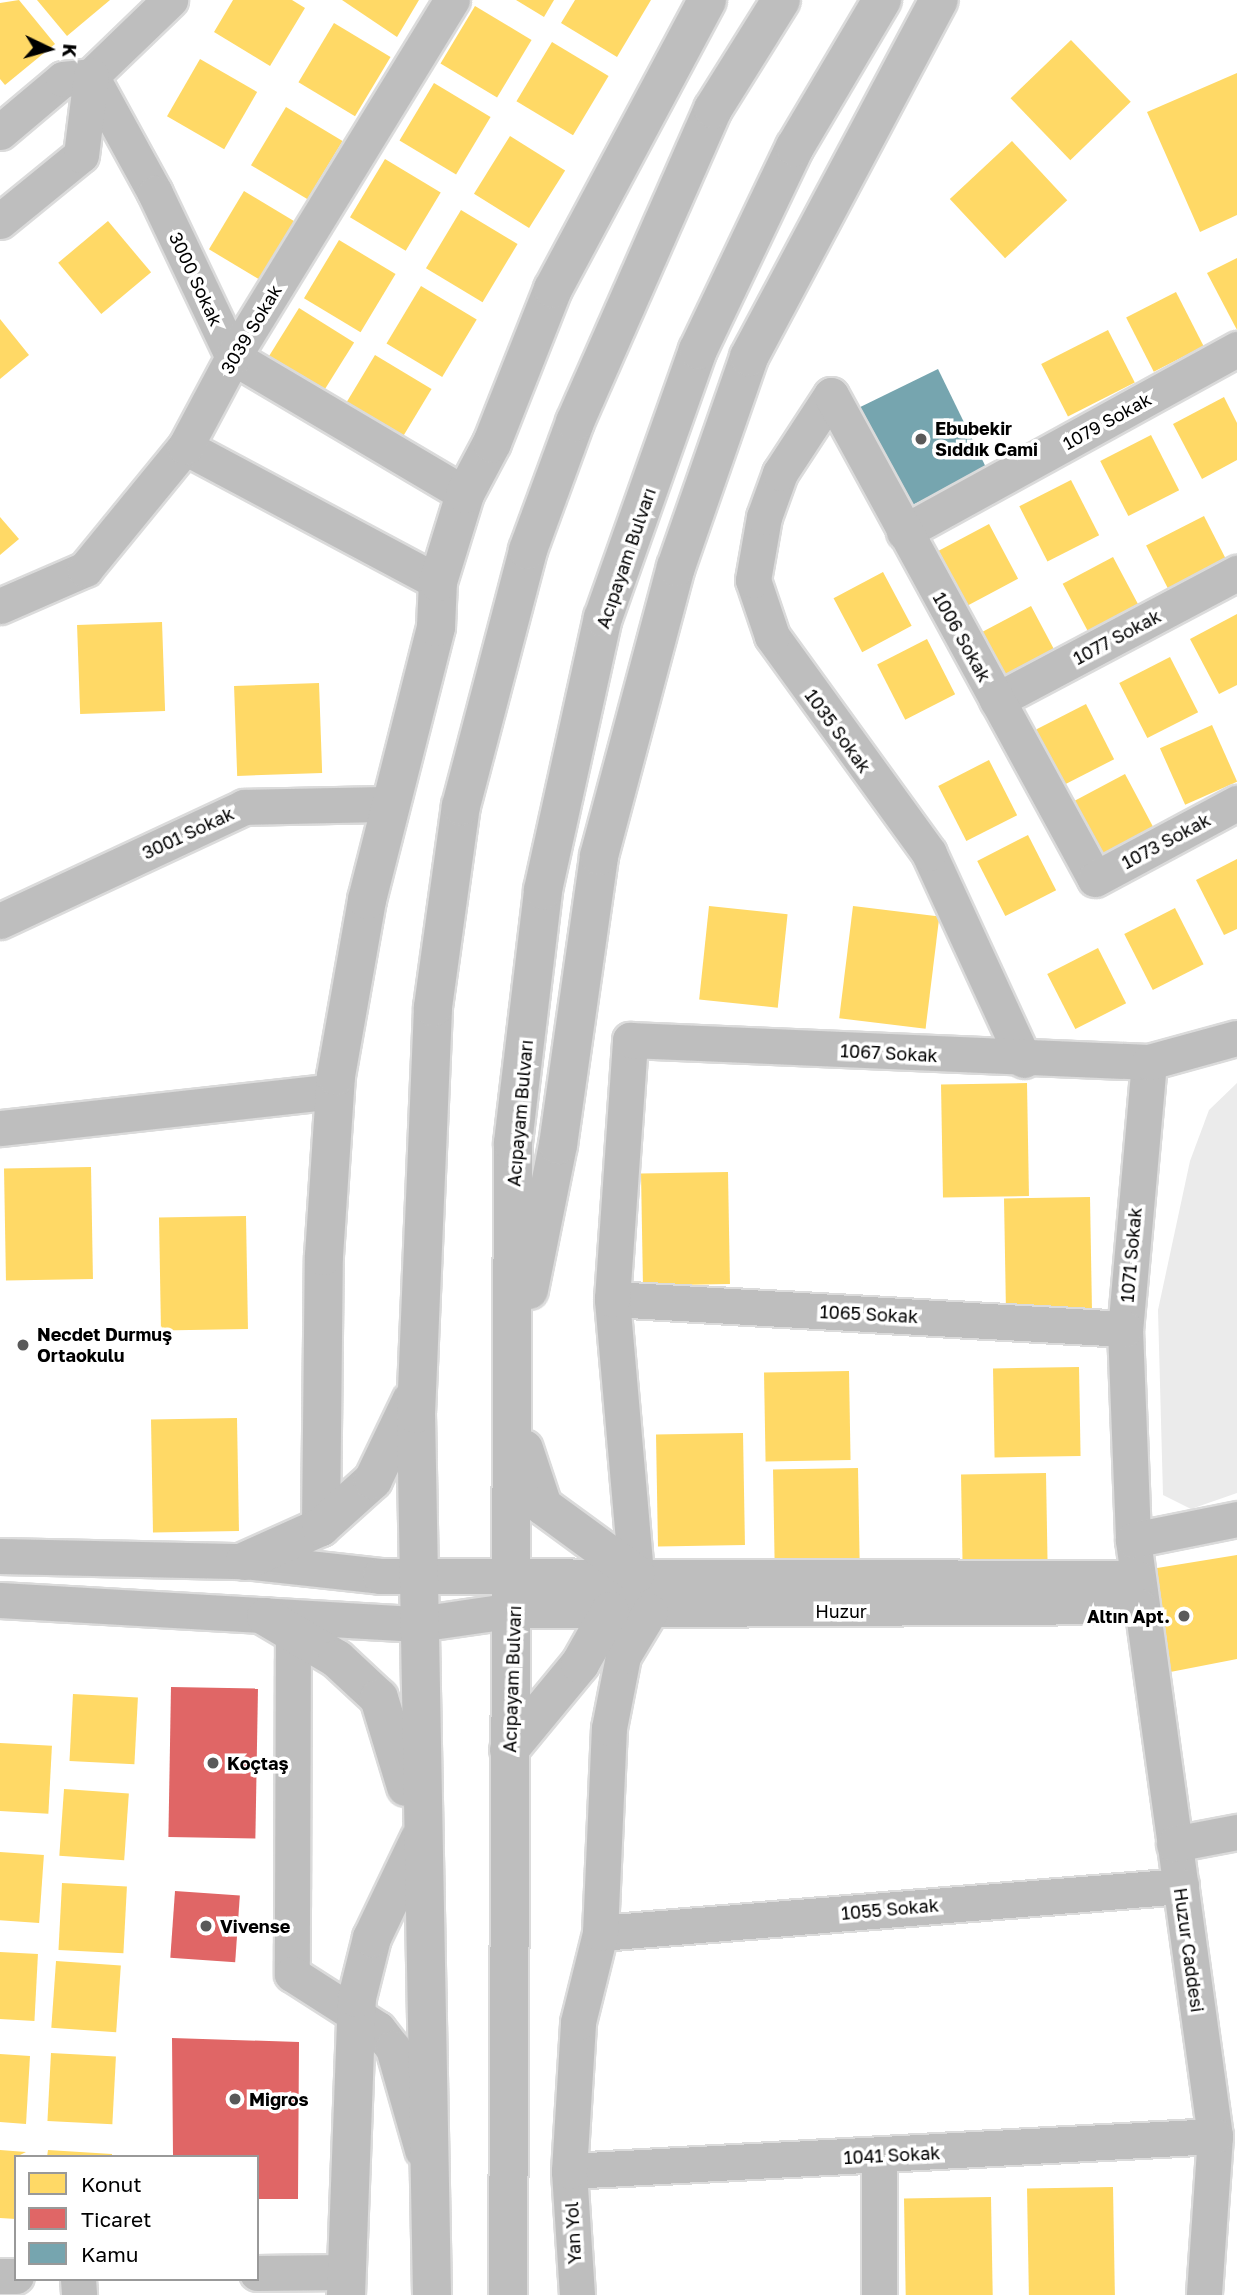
<!DOCTYPE html>
<html>
<head>
<meta charset="utf-8">
<style>
	body { margin:0 }
	#map { position:relative; width:1237px; height:2295px; overflow:hidden; background:#fff; font-family:"Golos Text",sans-serif }
	div>[style] { position:absolute }
	[style*='--x'] { left:calc(var(--x)*1px); top:calc(var(--y)*1px); width:calc(var(--w)*1px); rotate:calc(var(--a)*1deg) }
	.green>* { inset:0; background:#ebebeb }
	.homes>* { inset:0; background:#ffd966; transform-origin:0 0 }
	.shops>* { inset:0; background:#e06666; transform-origin:0 0 }
	.public>* { inset:0; background:#76a5af; transform-origin:0 0 }
	.roads { filter:drop-shadow(2px 0 #dbdbdb) drop-shadow(-2px 0 #dbdbdb) drop-shadow(0 2px #dbdbdb) drop-shadow(0 -2px #dbdbdb) }
	.minor>* { height:35px; margin:-17.5px; padding:0 17.5px; transform-origin:17.5px; border-radius:17.5px; background:#bebebe }
	.major>* { height:38px; margin:-19px; padding:0 19px; transform-origin:19px; border-radius:19px; background:#bebebe }
	.dots>* { width:19px; height:19px; translate:-50% -50%; box-sizing:border-box; border:4px solid #fff; border-radius:50% }
	span { translate:-50% -50%; white-space:nowrap; text-align:center; line-height:1.15; -webkit-text-stroke:7px #fff; paint-order:stroke }
	.street-label { font-size:18px; color:#000 }
	.poi-label { font-size:18px; color:#000; font-weight:700 }
	.left { translate:0 -50%; text-align:left }
	.right { translate:-100% -50%; text-align:right }
	.legend { position:absolute; left:14px; top:2155px; width:245px; height:126px; box-sizing:border-box; background:#fff; border:2px solid #999; margin:0; padding:9px 12px; list-style:none; font-size:21px; color:#000 }
	.legend li { display:flex; align-items:center; gap:14px; height:35px }
	.legend b { width:35px; border:2px solid #999 }
	.north { position:absolute; left:14px; top:14px; width:70px; height:70px; -webkit-text-stroke:5px #fff; paint-order:stroke; rotate:95deg; font-size:19px; font-weight:700; line-height:28px; text-align:center; color:#000 }
	.north::after { content:''; display:block; margin:auto; width:24px; height:32px; background:#000; clip-path:polygon(50% 0,100% 100%,50% 72%,0 100%) }
</style>
</head>
<body>
<div id="map">
	<div class="green">
		<i style="clip-path:polygon(1237px 1083px,1237px 1493px,1191px 1509px,1163px 1495px,1158px 1310px,1190px 1161px,1209px 1110px)"></i>
	</div>
	<div class="homes">
		<i style="clip-path:polygon(19px 0,55px 44px,5px 85px,0 79px,0 3px)"></i>
		<i style="clip-path:polygon(37px 0,110px 0,67px 36px)"></i>
		<i style="clip-path:polygon(233px 0,292px 0,305px 8px,270px 66px,214px 32px)"></i>
		<i style="clip-path:polygon(342px 0,419px 0,397px 37px)"></i>
		<i style="clip-path:polygon(516px 0,554px 0,544px 17px)"></i>
		<i style="clip-path:polygon(575px 0,651px 0,617px 57px,561px 23px)"></i>
		<i style="left:475px;top:6px;width:66px;height:67px;rotate:31deg"></i>
		<i style="left:334px;top:23px;width:66px;height:69px;rotate:31deg"></i>
		<i style="left:1071px;top:40px;width:86px;height:84px;rotate:46deg"></i>
		<i style="left:552px;top:42px;width:66px;height:69px;rotate:31deg"></i>
		<i style="left:200px;top:59px;width:66px;height:66px;rotate:30deg"></i>
		<i style="clip-path:polygon(1237px 73px,1237px 215px,1200px 232px,1147px 112px)"></i>
		<i style="left:434px;top:83px;width:66px;height:67px;rotate:31deg"></i>
		<i style="left:286px;top:107px;width:66px;height:68px;rotate:31deg"></i>
		<i style="left:510px;top:136px;width:65px;height:68px;rotate:32deg"></i>
		<i style="left:1012px;top:141px;width:81px;height:85px;rotate:47deg"></i>
		<i style="left:385px;top:159px;width:65px;height:68px;rotate:31deg"></i>
		<i style="left:244px;top:191px;width:66px;height:68px;rotate:31deg"></i>
		<i style="left:461px;top:210px;width:66px;height:68px;rotate:31deg"></i>
		<i style="left:108px;top:221px;width:67px;height:65px;rotate:50deg"></i>
		<i style="left:339px;top:240px;width:66px;height:68px;rotate:31deg"></i>
		<i style="clip-path:polygon(1237px 258px,1237px 330px,1207px 273px)"></i>
		<i style="left:421px;top:286px;width:65px;height:67px;rotate:31deg"></i>
		<i style="left:1176px;top:292px;width:61px;height:56px;rotate:63deg"></i>
		<i style="left:299px;top:308px;width:65px;height:68px;rotate:32deg"></i>
		<i style="clip-path:polygon(0 319px,29px 355px,0 379px)"></i>
		<i style="left:1108px;top:330px;width:59px;height:75px;rotate:63deg"></i>
		<i style="left:375px;top:355px;width:66px;height:68px;rotate:31deg"></i>
		<i style="clip-path:polygon(1224px 397px,1237px 423px,1237px 460px,1202px 479px,1173px 424px)"></i>
		<i style="left:1151px;top:435px;width:62px;height:57px;rotate:63deg"></i>
		<i style="left:1071px;top:480px;width:62px;height:58px;rotate:63deg"></i>
		<i style="left:1204px;top:516px;width:56px;height:65px;rotate:63deg"></i>
		<i style="clip-path:polygon(0 517px,19px 539px,0 555px)"></i>
		<i style="left:989px;top:524px;width:62px;height:57px;rotate:62deg"></i>
		<i style="left:1113px;top:557px;width:62px;height:57px;rotate:62deg"></i>
		<i style="left:883px;top:572px;width:61px;height:56px;rotate:62deg"></i>
		<i style="left:1031px;top:606px;width:62px;height:57px;rotate:62deg"></i>
		<i style="clip-path:polygon(1237px 614px,1237px 685px,1219px 694px,1190px 639px)"></i>
		<i style="left:162px;top:622px;width:89px;height:85px;rotate:88deg"></i>
		<i style="left:927px;top:639px;width:62px;height:56px;rotate:63deg"></i>
		<i style="left:1170px;top:657px;width:62px;height:57px;rotate:63deg"></i>
		<i style="left:319px;top:683px;width:90px;height:85px;rotate:88deg"></i>
		<i style="left:1086px;top:704px;width:62px;height:56px;rotate:63deg"></i>
		<i style="left:1212px;top:725px;width:62px;height:57px;rotate:66deg"></i>
		<i style="left:989px;top:760px;width:62px;height:57px;rotate:63deg"></i>
		<i style="left:1125px;top:774px;width:62px;height:57px;rotate:62deg"></i>
		<i style="left:1028px;top:835px;width:62px;height:57px;rotate:63deg"></i>
		<i style="clip-path:polygon(1237px 859px,1237px 929px,1224px 935px,1196px 880px)"></i>
		<i style="left:709px;top:906px;width:79px;height:94px;rotate:6deg"></i>
		<i style="left:853px;top:906px;width:87px;height:113px;rotate:7deg"></i>
		<i style="left:1175px;top:908px;width:63px;height:57px;rotate:63deg"></i>
		<i style="left:1098px;top:948px;width:62px;height:57px;rotate:63deg"></i>
		<i style="left:1027px;top:1083px;width:113px;height:86px;rotate:89deg"></i>
		<i style="left:91px;top:1167px;width:112px;height:87px;rotate:89deg"></i>
		<i style="left:728px;top:1172px;width:112px;height:87px;rotate:89deg"></i>
		<i style="left:1090px;top:1197px;width:113px;height:86px;rotate:89deg"></i>
		<i style="left:246px;top:1216px;width:113px;height:87px;rotate:89deg"></i>
		<i style="left:1079px;top:1367px;width:89px;height:86px;rotate:89deg"></i>
		<i style="left:849px;top:1371px;width:89px;height:85px;rotate:89deg"></i>
		<i style="left:237px;top:1418px;width:113px;height:86px;rotate:89deg"></i>
		<i style="left:743px;top:1433px;width:112px;height:87px;rotate:89deg"></i>
		<i style="left:858px;top:1468px;width:90px;height:85px;rotate:89deg"></i>
		<i style="left:1046px;top:1473px;width:90px;height:85px;rotate:89deg"></i>
		<i style="clip-path:polygon(1237px 1555px,1237px 1659px,1160px 1674px,1151px 1569px)"></i>
		<i style="left:73px;top:1694px;width:65px;height:67px;rotate:3deg"></i>
		<i style="left:0;top:1743px;width:52px;height:68px;rotate:3deg"></i>
		<i style="left:64px;top:1789px;width:65px;height:67px;rotate:4deg"></i>
		<i style="left:0;top:1852px;width:44px;height:68px;rotate:4deg"></i>
		<i style="left:62px;top:1883px;width:65px;height:67px;rotate:3deg"></i>
		<i style="left:0;top:1952px;width:38px;height:67px;rotate:3deg"></i>
		<i style="left:56px;top:1961px;width:65px;height:67px;rotate:4deg"></i>
		<i style="left:51px;top:2053px;width:65px;height:68px;rotate:3deg"></i>
		<i style="clip-path:polygon(0 2054px,30px 2056px,26px 2124px,0 2122px)"></i>
		<i style="clip-path:polygon(0 2150px,26px 2152px,16px 2157px,16px 2219px,0 2218px)"></i>
		<i style="clip-path:polygon(48px 2150px,112px 2154px,112px 2157px,47px 2157px)"></i>
		<i style="left:1113px;top:2187px;width:108px;height:86px;rotate:89deg"></i>
		<i style="left:991px;top:2197px;width:98px;height:87px;rotate:89deg"></i>
	</div>
	<div class="shops">
		<i style="left:171px;top:1687px;width:87px;height:150px;rotate:1deg"></i>
		<i style="left:175px;top:1891px;width:65px;height:67px;rotate:4deg"></i>
		<i style="clip-path:polygon(172px 2038px,299px 2042px,298px 2199px,257px 2199px,257px 2157px,173px 2157px)"></i>
	</div>
	<div class="public">
		<i style="left:938px;top:369px;width:111px;height:91px;rotate:64deg"></i>
	</div>
	<div class="roads">
		<div class="minor">
			<i style="--x:91;--y:76;--w:133;--a:61.3"></i>
			<i style="--x:155;--y:193;--w:182;--a:64.6"></i>
			<i style="--x:233;--y:357;--w:269;--a:30.6"></i>
			<i style="--x:0;--y:132;--w:82;--a:-40.1"></i>
			<i style="--x:63;--y:79;--w:28;--a:-6"></i>
			<i style="--x:91;--y:76;--w:110;--a:-43.9"></i>
			<i style="--x:0;--y:221;--w:104;--a:-39.2"></i>
			<i style="--x:81;--y:155;--w:80;--a:-82.8"></i>
			<i style="--x:185;--y:447;--w:287;--a:28.1"></i>
			<i style="--x:904;--y:532;--w:380;--a:-28.8"></i>
			<i style="--x:0;--y:606;--w:93;--a:-23.5"></i>
			<i style="--x:85;--y:569;--w:158;--a:-50.7"></i>
			<i style="--x:185;--y:447;--w:102;--a:-61.9"></i>
			<i style="--x:233;--y:357;--w:419;--a:-58.5"></i>
			<i style="--x:997;--y:700;--w:272;--a:-27.9"></i>
			<i style="--x:0;--y:921;--w:269;--a:-25"></i>
			<i style="--x:244;--y:807;--w:146;--a:-1.2"></i>
			<i style="--x:1024;--y:1060;--w:228;--a:-114.7"></i>
			<i style="--x:929;--y:853;--w:268;--a:-125.9"></i>
			<i style="--x:772;--y:636;--w:59;--a:-108.7"></i>
			<i style="--x:753;--y:580;--w:64;--a:-80.1"></i>
			<i style="--x:764;--y:517;--w:47;--a:-70"></i>
			<i style="--x:780;--y:473;--w:93;--a:-56.8"></i>
			<i style="--x:831;--y:395;--w:551;--a:61.39"></i>
			<i style="--x:1095;--y:879;--w:161;--a:-28.2"></i>
			<i style="--x:1149;--y:1062;--w:268;--a:95.1"></i>
			<i style="--x:1125;--y:1329;--w:211;--a:87.8"></i>
			<i style="--x:1133;--y:1540;--w:602;--a:82.17"></i>
			<i style="--x:1215;--y:2136;--w:159;--a:94"></i>
			<i style="--x:0;--y:1128;--w:337;--a:-6.3"></i>
			<i style="--x:612;--y:1299;--w:514;--a:3.35"></i>
			<i style="--x:1133;--y:1540;--w:106;--a:-11.4"></i>
			<i style="--x:0;--y:1556;--w:245;--a:1.2"></i>
			<i style="--x:245;--y:1561;--w:136;--a:6.3"></i>
			<i style="--x:380;--y:1576;--w:757;--a:0.15"></i>
			<i style="--x:636;--y:1574;--w:276;--a:-95"></i>
			<i style="--x:612;--y:1299;--w:260;--a:-86"></i>
			<i style="--x:630;--y:1040;--w:519;--a:2.43"></i>
			<i style="--x:1149;--y:1062;--w:91;--a:-15.3"></i>
			<i style="--x:0;--y:1600;--w:419;--a:3.3"></i>
			<i style="--x:418;--y:1624;--w:97;--a:-8.3"></i>
			<i style="--x:514;--y:1610;--w:625;--a:-0.37"></i>
			<i style="--x:293;--y:1632;--w:342;--a:90.2"></i>
			<i style="--x:292;--y:1974;--w:102;--a:32.6"></i>
			<i style="--x:378;--y:2029;--w:24;--a:52"></i>
			<i style="--x:393;--y:2048;--w:106;--a:74.1"></i>
			<i style="--x:1174;--y:1844;--w:64;--a:-10.8"></i>
			<i style="--x:600;--y:1933;--w:583;--a:-4.62"></i>
			<i style="--x:879;--y:2155;--w:140;--a:90"></i>
			<i style="--x:569;--y:2171;--w:647;--a:-3.1"></i>
			<i style="--x:257;--y:2273;--w:88;--a:-0.7"></i>
			<i style="--x:0;--y:2276;--w:16;--a:0"></i>
			<i style="--x:78;--y:2279;--w:16;--a:86"></i>
			<i style="--x:577;--y:2295;--w:124;--a:-93.7"></i>
			<i style="--x:569;--y:2171;--w:149;--a:-86.5"></i>
			<i style="--x:578;--y:2022;--w:92;--a:-76.1"></i>
			<i style="--x:600;--y:1933;--w:205;--a:-87.5"></i>
			<i style="--x:609;--y:1728;--w:73;--a:-79"></i>
			<i style="--x:623;--y:1656;--w:52;--a:-59"></i>
		</div>
		<div class="major">
			<i style="--x:529;--y:1290;--w:148;--a:-78.7"></i>
			<i style="--x:558;--y:1145;--w:292;--a:-81.9"></i>
			<i style="--x:599;--y:856;--w:299;--a:-75.1"></i>
			<i style="--x:676;--y:567;--w:222;--a:-70.8"></i>
			<i style="--x:749;--y:357;--w:404;--a:-62"></i>
			<i style="--x:524;--y:1449;--w:60;--a:71.6"></i>
			<i style="--x:543;--y:1506;--w:115;--a:36.2"></i>
			<i style="--x:321;--y:1527;--w:271;--a:-89.4"></i>
			<i style="--x:324;--y:1256;--w:180;--a:-86.2"></i>
			<i style="--x:336;--y:1076;--w:179;--a:-80"></i>
			<i style="--x:367;--y:900;--w:282;--a:-75.8"></i>
			<i style="--x:436;--y:627;--w:45;--a:-87.5"></i>
			<i style="--x:438;--y:582;--w:92;--a:-72.9"></i>
			<i style="--x:465;--y:494;--w:58;--a:-62.1"></i>
			<i style="--x:492;--y:443;--w:166;--a:-68.4"></i>
			<i style="--x:553;--y:289;--w:327;--a:-61.9"></i>
			<i style="--x:245;--y:1561;--w:83;--a:-24.1"></i>
			<i style="--x:321;--y:1527;--w:70;--a:-42.1"></i>
			<i style="--x:373;--y:1480;--w:88;--a:-64.3"></i>
			<i style="--x:266;--y:1617;--w:82;--a:30.6"></i>
			<i style="--x:337;--y:1659;--w:57;--a:42.9"></i>
			<i style="--x:379;--y:1698;--w:93;--a:73.1"></i>
			<i style="--x:509;--y:1750;--w:112;--a:-50.5"></i>
			<i style="--x:580;--y:1664;--w:61;--a:-60.5"></i>
			<i style="--x:346;--y:2295;--w:297;--a:-87.9"></i>
			<i style="--x:357;--y:1998;--w:62;--a:-76"></i>
			<i style="--x:372;--y:1938;--w:109;--a:-64.4"></i>
			<i style="--x:432;--y:2295;--w:881;--a:-91.04"></i>
			<i style="--x:416;--y:1414;--w:407;--a:-87.6"></i>
			<i style="--x:433;--y:1007;--w:203;--a:-82.1"></i>
			<i style="--x:461;--y:806;--w:265;--a:-75.3"></i>
			<i style="--x:528;--y:550;--w:136;--a:-69.8"></i>
			<i style="--x:575;--y:422;--w:342;--a:-66.2"></i>
			<i style="--x:713;--y:109;--w:128;--a:-58"></i>
			<i style="--x:508;--y:2295;--w:1152;--a:-89.75"></i>
			<i style="--x:513;--y:1143;--w:255;--a:-83.2"></i>
			<i style="--x:543;--y:890;--w:279;--a:-77.6"></i>
			<i style="--x:603;--y:618;--w:284;--a:-70.5"></i>
			<i style="--x:698;--y:350;--w:225;--a:-64.5"></i>
			<i style="--x:795;--y:147;--w:171;--a:-59.4"></i>
		</div>
	</div>
	<div class="dots">
		<i style="left:921px;top:439px;background:#595959"></i>
		<i style="left:23px;top:1345px;background:#595959"></i>
		<i style="left:1184px;top:1616px;background:#595959"></i>
		<i style="left:213px;top:1763px;background:#595959"></i>
		<i style="left:206px;top:1926px;background:#595959"></i>
		<i style="left:235px;top:2099px;background:#595959"></i>
	</div>
	<div class="street-label">
		<span style="left:196px;top:279px;rotate:65deg">3000 Sokak</span>
		<span style="left:251px;top:329px;rotate:-59deg">3039 Sokak</span>
		<span style="left:1107px;top:421px;rotate:-29deg">1079 Sokak</span>
		<span style="left:626px;top:558px;rotate:-71deg">Acıpayam Bulvarı</span>
		<span style="left:962px;top:637px;rotate:61deg">1006 Sokak</span>
		<span style="left:1117px;top:637px;rotate:-28deg">1077 Sokak</span>
		<span style="left:838px;top:731px;rotate:54deg">1035 Sokak</span>
		<span style="left:188px;top:833px;rotate:-25deg">3001 Sokak</span>
		<span style="left:1166px;top:841px;rotate:-28deg">1073 Sokak</span>
		<span style="left:889px;top:1053px;rotate:3deg">1067 Sokak</span>
		<span style="left:520px;top:1113px;rotate:-85deg">Acıpayam Bulvarı</span>
		<span style="left:1131px;top:1255px;rotate:-85deg">1071 Sokak</span>
		<span style="left:869px;top:1314px;rotate:3deg">1065 Sokak</span>
		<span style="left:841px;top:1611px">Huzur</span>
		<span style="left:512px;top:1679px;rotate:-88deg">Acıpayam Bulvarı</span>
		<span style="left:890px;top:1909px;rotate:-5deg">1055 Sokak</span>
		<span style="left:1189px;top:1950px;rotate:82deg">Huzur Caddesi</span>
		<span style="left:892px;top:2155px;rotate:-3deg">1041 Sokak</span>
		<span style="left:573px;top:2233px;rotate:-93deg">Yan Yol</span>
	</div>
	<div class="poi-label">
		<span class="left" style="left:935px;top:439px">Ebubekir<br>Sıddık Cami</span>
		<span class="left" style="left:37px;top:1345px">Necdet Durmuş<br>Ortaokulu</span>
		<span class="right" style="left:1170px;top:1616px">Altın Apt.</span>
		<span class="left" style="left:227px;top:1763px">Koçtaş</span>
		<span class="left" style="left:220px;top:1926px">Vivense</span>
		<span class="left" style="left:249px;top:2099px">Migros</span>
	</div>
	<ul class="legend">
	<li><b style="height:19px;background:#ffd966"></b>Konut</li>
	<li><b style="height:19px;background:#e06666"></b>Ticaret</li>
	<li><b style="height:19px;background:#76a5af"></b>Kamu</li>
	</ul>
	<div class="north">K</div>
</div>
</body>
</html>
